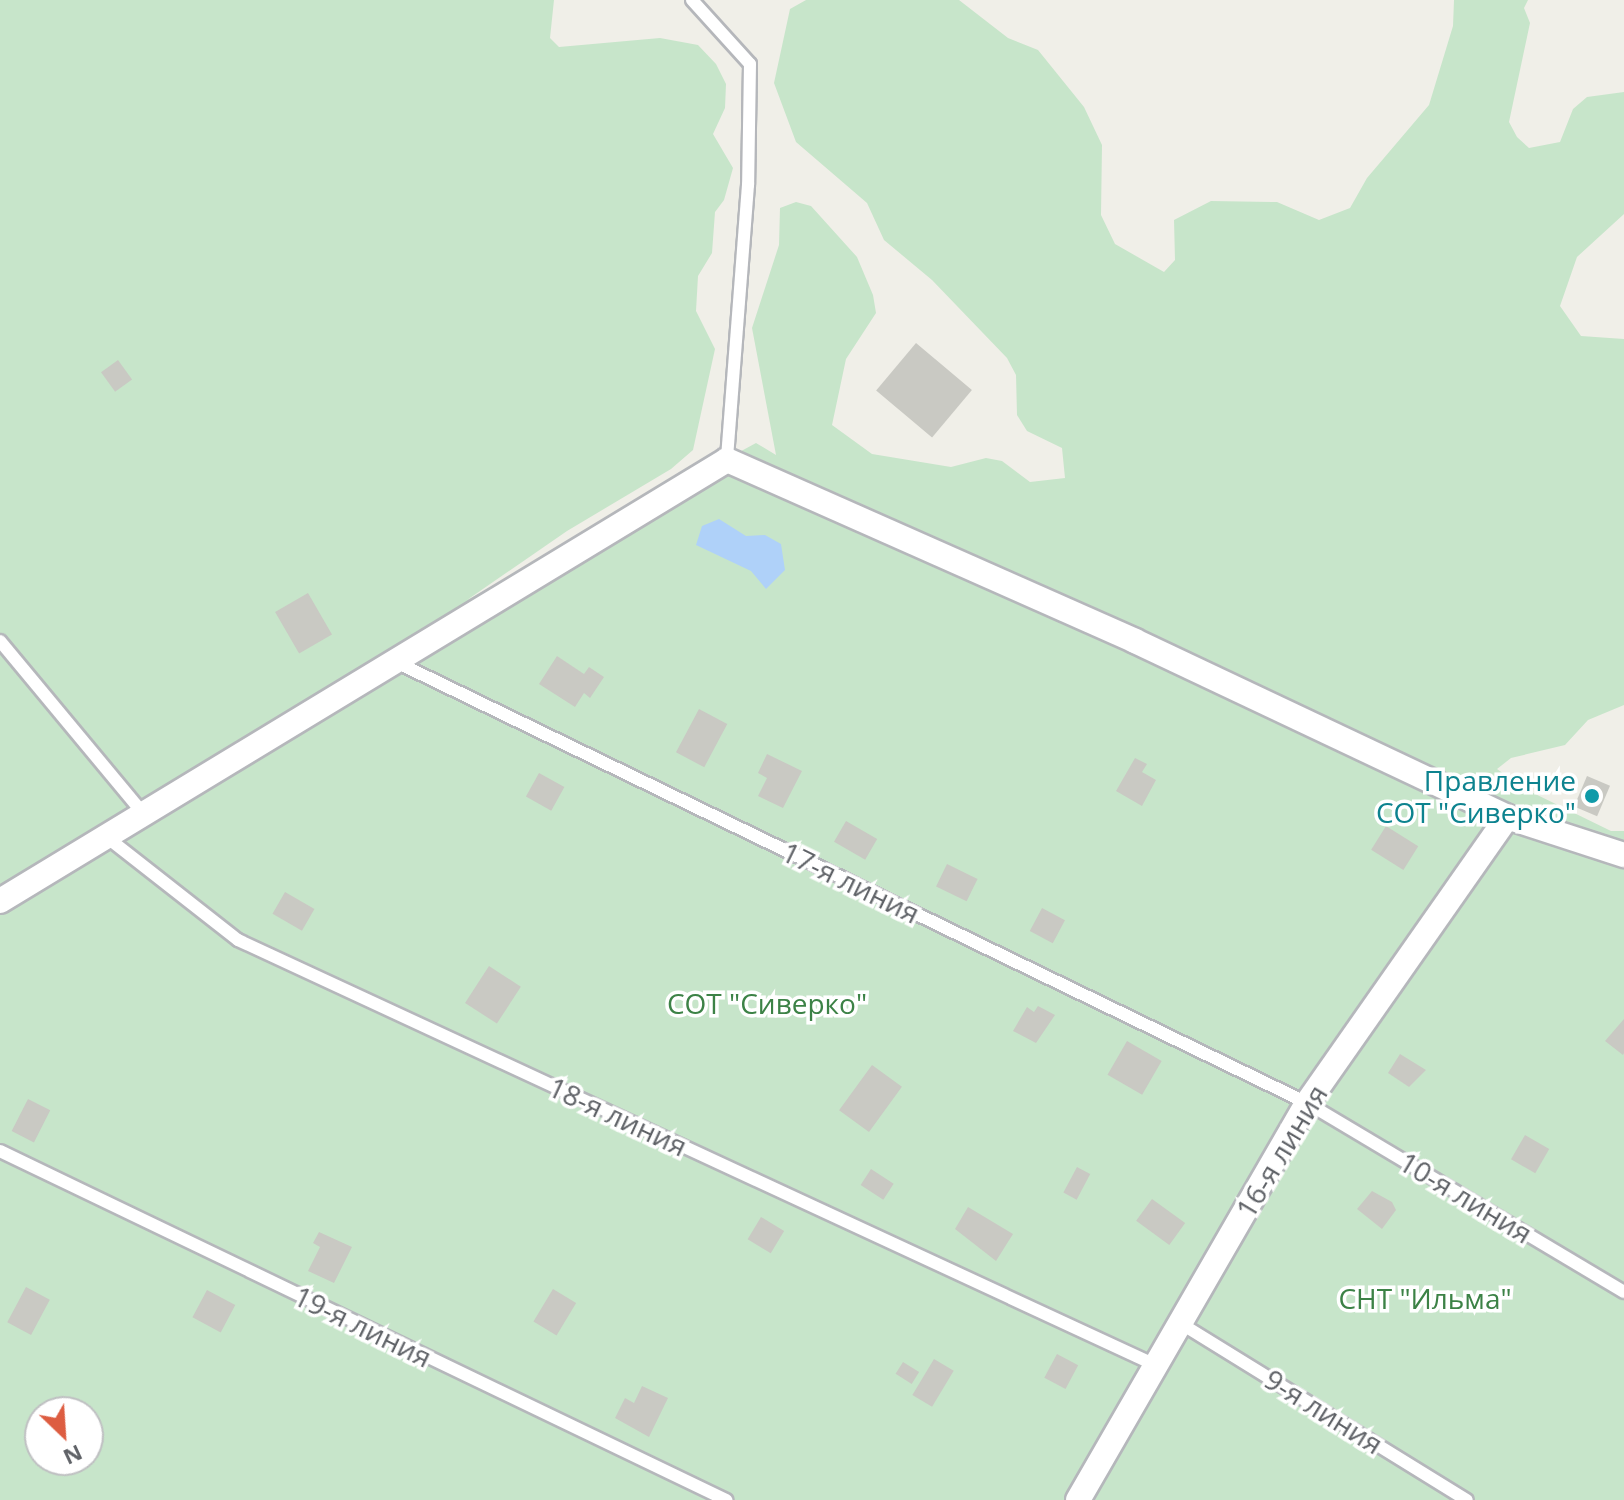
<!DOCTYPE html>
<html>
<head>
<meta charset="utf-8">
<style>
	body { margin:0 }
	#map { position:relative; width:1624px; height:1500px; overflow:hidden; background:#f0efe8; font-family:"Open Sans",sans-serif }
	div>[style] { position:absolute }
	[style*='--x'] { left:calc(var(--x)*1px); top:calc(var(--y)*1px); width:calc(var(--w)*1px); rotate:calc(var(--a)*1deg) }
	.green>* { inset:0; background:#c7e5ca }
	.water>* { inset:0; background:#afd1f9 }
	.building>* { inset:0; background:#c9c9c3; transform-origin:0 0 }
	.roads { filter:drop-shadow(2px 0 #b5b7bb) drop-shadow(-2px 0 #b5b7bb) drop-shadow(0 2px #b5b7bb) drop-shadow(0 -2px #b5b7bb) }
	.lane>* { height:12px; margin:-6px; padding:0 6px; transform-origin:6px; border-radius:6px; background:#fff }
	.street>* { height:24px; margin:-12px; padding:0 12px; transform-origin:12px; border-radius:12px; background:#fff }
	.dots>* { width:22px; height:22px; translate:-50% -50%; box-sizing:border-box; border:4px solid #fff; border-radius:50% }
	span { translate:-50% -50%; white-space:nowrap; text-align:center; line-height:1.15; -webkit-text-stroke:7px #fff; paint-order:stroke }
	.culture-label { font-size:28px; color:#0d838f }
	.right { translate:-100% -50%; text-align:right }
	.street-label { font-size:28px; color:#5f6267 }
	.park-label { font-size:28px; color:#3c8246 }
	.north { position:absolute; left:24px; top:1396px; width:80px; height:80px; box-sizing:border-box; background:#fff; border:2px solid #bfc0c2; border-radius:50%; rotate:155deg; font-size:22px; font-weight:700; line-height:32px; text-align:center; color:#5f6267 }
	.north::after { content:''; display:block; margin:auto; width:28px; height:36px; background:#dd5d41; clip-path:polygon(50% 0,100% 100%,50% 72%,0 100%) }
</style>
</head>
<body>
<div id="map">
	<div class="green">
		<i style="clip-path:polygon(evenodd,0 0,554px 0,550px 38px,559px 47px,660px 38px,698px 45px,716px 64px,726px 84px,725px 108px,713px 134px,733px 168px,724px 200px,715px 212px,712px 253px,698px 276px,696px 311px,715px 349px,693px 450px,671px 469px,567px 531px,467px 600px,756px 443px,776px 455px,752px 328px,779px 245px,780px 208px,796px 202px,811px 206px,857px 257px,873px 295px,876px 313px,846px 359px,832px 425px,872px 454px,951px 467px,986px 458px,1002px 461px,1030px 482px,1065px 478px,1062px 448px,1027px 431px,1017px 415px,1016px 375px,1007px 358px,932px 280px,884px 240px,867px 203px,796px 142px,774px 83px,790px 9px,806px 0,959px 0,1008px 38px,1038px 50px,1084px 107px,1102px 145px,1101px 215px,1115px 244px,1164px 272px,1175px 260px,1174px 220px,1211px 201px,1277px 202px,1319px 220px,1350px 208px,1367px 178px,1429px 105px,1453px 26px,1454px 0,1528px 0,1524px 8px,1530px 23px,1509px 122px,1517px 137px,1529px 148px,1560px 142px,1573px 109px,1587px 97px,1624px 92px,1624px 214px,1577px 257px,1560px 306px,1581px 336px,1624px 339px,1624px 705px,1588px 720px,1565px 745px,1511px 758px,1497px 769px,1523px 788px,1611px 831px,1624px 831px,1624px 1500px,0 1500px,0 0,40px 1412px,88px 1412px,88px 1460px,40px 1460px,40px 1412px)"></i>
	</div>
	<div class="water">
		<i style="clip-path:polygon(719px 519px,746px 536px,765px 535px,781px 544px,785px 570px,766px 589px,751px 571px,696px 545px,702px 526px)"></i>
	</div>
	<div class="building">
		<i style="left:916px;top:343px;width:73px;height:62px;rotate:40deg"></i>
		<i style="left:118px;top:360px;width:24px;height:21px;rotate:54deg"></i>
		<i style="left:308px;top:593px;width:48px;height:38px;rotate:60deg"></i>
		<i style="clip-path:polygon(557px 656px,584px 674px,589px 667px,604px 677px,590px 698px,584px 693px,575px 707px,539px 684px)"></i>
		<i style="left:699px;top:709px;width:32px;height:49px;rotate:28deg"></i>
		<i style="clip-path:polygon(767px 754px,802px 771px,783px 808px,758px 796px,767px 778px,758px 773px)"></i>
		<i style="clip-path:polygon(1135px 758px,1147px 764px,1142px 772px,1156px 780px,1142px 806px,1116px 791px)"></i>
		<i style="left:539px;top:773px;width:29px;height:27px;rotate:29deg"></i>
		<i style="left:1587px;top:776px;width:25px;height:33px;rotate:23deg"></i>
		<i style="left:846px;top:821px;width:36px;height:24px;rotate:30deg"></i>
		<i style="left:1386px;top:826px;width:38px;height:28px;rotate:32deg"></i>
		<i style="left:947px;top:864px;width:34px;height:25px;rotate:26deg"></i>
		<i style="left:285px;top:892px;width:34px;height:25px;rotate:30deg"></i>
		<i style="left:1042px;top:908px;width:26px;height:26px;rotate:28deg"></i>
		<i style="left:489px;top:966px;width:38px;height:44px;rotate:33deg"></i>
		<i style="clip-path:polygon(1038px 1006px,1055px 1015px,1036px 1043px,1013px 1031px,1027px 1007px,1034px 1012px)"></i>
		<i style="clip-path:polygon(1624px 1019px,1624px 1053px,1623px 1055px,1605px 1041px)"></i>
		<i style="left:1127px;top:1041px;width:40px;height:39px;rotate:30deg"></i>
		<i style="clip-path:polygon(1400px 1054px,1426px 1070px,1409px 1087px,1388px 1073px)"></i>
		<i style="left:872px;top:1065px;width:37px;height:56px;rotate:36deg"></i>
		<i style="left:28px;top:1099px;width:25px;height:36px;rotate:27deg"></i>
		<i style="left:1525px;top:1135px;width:28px;height:28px;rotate:30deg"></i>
		<i style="left:1077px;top:1167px;width:15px;height:29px;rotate:28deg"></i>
		<i style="left:871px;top:1169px;width:27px;height:19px;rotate:33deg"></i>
		<i style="clip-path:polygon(1372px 1191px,1392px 1202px,1396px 1210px,1382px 1229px,1357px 1209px)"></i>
		<i style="left:1152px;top:1199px;width:41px;height:27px;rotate:36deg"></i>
		<i style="clip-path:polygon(968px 1207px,1013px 1234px,996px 1261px,955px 1229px)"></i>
		<i style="left:761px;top:1217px;width:27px;height:26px;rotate:31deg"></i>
		<i style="clip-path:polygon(319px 1232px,352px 1247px,334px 1283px,308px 1271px,320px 1247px,313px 1243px)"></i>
		<i style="left:26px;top:1287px;width:27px;height:40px;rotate:28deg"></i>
		<i style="left:553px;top:1289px;width:27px;height:38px;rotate:31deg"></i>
		<i style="left:207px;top:1290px;width:32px;height:31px;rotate:28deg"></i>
		<i style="left:1057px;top:1354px;width:24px;height:27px;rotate:28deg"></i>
		<i style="left:934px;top:1359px;width:23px;height:42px;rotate:31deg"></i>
		<i style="left:903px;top:1362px;width:19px;height:14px;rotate:32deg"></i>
		<i style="clip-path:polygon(642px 1386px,668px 1398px,649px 1437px,615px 1418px,625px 1398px,634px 1403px)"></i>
	</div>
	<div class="roads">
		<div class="lane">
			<i style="--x:692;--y:0;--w:86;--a:47.8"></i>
			<i style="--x:750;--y:64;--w:121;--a:90.9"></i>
			<i style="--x:748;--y:185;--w:276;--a:94.4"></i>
			<i style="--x:0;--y:641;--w:222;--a:50.3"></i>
			<i style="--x:394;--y:661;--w:1014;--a:25.83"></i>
			<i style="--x:1307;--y:1103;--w:369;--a:30.8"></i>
			<i style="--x:104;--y:835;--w:170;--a:38.1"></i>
			<i style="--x:238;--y:940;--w:1008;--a:24.86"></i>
			<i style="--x:0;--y:1151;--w:806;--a:25.67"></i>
			<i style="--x:1180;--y:1323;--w:337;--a:31.7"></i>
		</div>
		<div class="street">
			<i style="--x:0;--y:901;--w:850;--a:-31.24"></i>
			<i style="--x:727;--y:460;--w:446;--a:23.9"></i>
			<i style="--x:1135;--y:641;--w:412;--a:25.3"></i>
			<i style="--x:1507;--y:817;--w:123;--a:18"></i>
			<i style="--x:1078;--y:1500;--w:458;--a:-60"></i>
			<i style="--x:1307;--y:1103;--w:349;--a:-55"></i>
		</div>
	</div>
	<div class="dots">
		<i style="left:1592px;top:796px;background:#0f9aa8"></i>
	</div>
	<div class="culture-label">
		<span class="right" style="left:1576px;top:796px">Правление<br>СОТ "Сиверко"</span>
	</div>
	<div class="street-label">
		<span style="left:851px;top:882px;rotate:26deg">17-я линия</span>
		<span style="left:618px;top:1116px;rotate:25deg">18-я линия</span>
		<span style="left:1281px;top:1151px;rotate:-59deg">16-я линия</span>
		<span style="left:1466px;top:1197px;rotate:31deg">10-я линия</span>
		<span style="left:363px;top:1326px;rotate:26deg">19-я линия</span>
		<span style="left:1324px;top:1411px;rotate:32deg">9-я линия</span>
	</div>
	<div class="park-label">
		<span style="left:767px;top:1003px">СОТ "Сиверко"</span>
		<span style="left:1425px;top:1298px">СНТ "Ильма"</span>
	</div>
	<div class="north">N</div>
</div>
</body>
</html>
